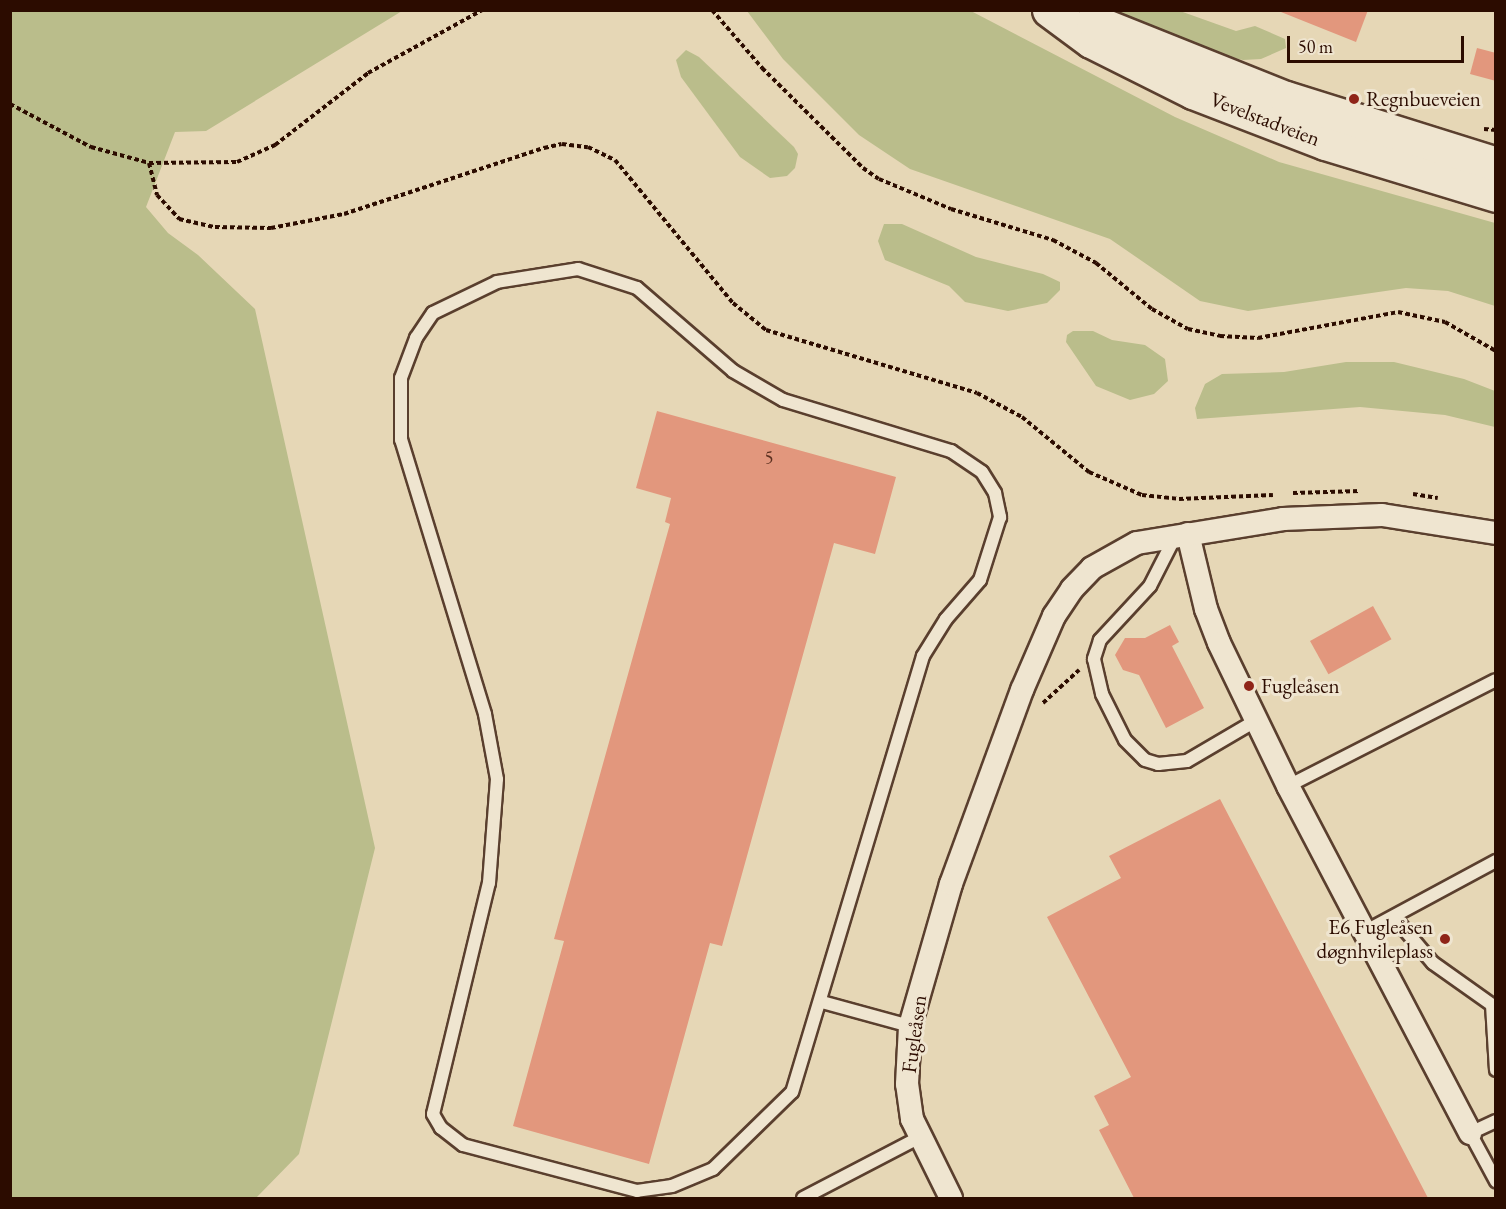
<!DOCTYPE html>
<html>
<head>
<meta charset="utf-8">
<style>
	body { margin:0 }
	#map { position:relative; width:1506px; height:1209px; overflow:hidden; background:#e6d7b6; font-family:"EB Garamond",serif }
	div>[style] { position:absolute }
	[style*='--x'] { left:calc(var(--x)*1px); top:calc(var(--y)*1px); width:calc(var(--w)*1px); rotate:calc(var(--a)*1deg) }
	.green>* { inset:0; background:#babd8b }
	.building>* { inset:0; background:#e2977d; transform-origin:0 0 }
	.path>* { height:4px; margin-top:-2px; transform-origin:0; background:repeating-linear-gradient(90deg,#2c0c00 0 4.5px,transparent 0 7.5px) }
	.roads { filter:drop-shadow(2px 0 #5a3f2e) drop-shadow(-2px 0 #5a3f2e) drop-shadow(0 2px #5a3f2e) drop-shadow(0 -2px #5a3f2e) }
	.lane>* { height:12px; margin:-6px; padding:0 6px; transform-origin:6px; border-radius:6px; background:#efe5d0 }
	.street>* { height:22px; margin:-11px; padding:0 11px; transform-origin:11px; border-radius:11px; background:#efe5d0 }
	.secondary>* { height:33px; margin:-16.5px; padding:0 16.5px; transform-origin:16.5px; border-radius:16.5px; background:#efe5d0 }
	.dots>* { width:16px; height:16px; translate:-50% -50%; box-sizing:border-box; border:3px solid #efe5d0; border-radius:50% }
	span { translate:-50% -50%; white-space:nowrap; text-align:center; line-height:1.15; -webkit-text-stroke:6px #efe5d0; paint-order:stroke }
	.number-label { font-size:18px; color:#5a2f1f }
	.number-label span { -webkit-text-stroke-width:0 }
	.poi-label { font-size:21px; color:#2c0c00 }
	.left { translate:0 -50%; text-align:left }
	.right { translate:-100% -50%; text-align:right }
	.street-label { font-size:21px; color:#2c0c00 }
	.frame { position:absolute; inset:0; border:12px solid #2c0c00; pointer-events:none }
	.scale { position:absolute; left:1287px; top:36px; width:177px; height:27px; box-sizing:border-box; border:3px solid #2c0c00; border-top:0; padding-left:8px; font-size:18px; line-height:21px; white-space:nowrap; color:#2c0c00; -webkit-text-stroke:4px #efe5d0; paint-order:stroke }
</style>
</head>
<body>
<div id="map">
	<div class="green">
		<i style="clip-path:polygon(10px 11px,402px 11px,206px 131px,175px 132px,146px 207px,168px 233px,198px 255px,255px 309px,375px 848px,299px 1154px,256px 1198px,11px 1198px)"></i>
		<i style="clip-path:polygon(747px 11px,971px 11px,1175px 117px,1279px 162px,1495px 223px,1495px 306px,1448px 291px,1406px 288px,1248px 311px,1200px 301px,1110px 239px,910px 169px,859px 135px,783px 59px)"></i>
		<i style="clip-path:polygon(1114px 11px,1180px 11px,1236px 31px,1255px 26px,1285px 39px,1286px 48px,1261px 59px,1243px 60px,1210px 53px)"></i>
		<i style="clip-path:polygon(686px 50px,699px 57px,794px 147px,798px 154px,795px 168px,787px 176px,770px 178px,740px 157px,681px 77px,676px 60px)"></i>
		<i style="clip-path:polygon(884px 224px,902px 224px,976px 257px,1043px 274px,1060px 282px,1060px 290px,1047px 303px,1008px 311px,965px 302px,949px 286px,885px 260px,878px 241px)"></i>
		<i style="clip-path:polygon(1073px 331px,1093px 331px,1112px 340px,1145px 345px,1165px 359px,1168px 381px,1154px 394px,1130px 400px,1096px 386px,1066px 342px,1067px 335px)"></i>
		<i style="clip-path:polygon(1346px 362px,1394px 362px,1464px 379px,1495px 391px,1495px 427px,1445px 415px,1360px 407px,1197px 419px,1195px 408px,1205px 384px,1222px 374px,1284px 372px)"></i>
	</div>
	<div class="building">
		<i style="clip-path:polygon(1276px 10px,1368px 10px,1356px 42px)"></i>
		<i style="clip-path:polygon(1477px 48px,1496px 53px,1496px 81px,1470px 74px)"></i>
		<i style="clip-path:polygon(657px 411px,896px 477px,875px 554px,834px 543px,722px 946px,710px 943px,649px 1164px,513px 1126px,564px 941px,554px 939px,670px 524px,665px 522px,671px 498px,636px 488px)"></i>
		<i style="left:1373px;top:606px;width:38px;height:72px;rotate:61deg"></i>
		<i style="clip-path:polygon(1170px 625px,1179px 642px,1172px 646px,1204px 708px,1166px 728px,1139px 675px,1123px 670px,1115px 655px,1125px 638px,1145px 638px)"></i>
		<i style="clip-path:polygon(1220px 799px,1428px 1198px,1134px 1198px,1099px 1130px,1109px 1125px,1094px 1096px,1131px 1077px,1047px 917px,1121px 878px,1109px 856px)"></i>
	</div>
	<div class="path">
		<i style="--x:712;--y:10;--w:77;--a:49.2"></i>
		<i style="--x:762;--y:68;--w:142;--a:44.7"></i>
		<i style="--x:863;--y:168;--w:19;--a:35"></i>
		<i style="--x:879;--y:179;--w:78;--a:22.6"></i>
		<i style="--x:951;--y:209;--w:107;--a:16.9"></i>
		<i style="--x:1053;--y:240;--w:49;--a:28.1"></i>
		<i style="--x:1096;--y:263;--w:72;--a:39.4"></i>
		<i style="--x:1152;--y:309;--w:41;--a:29.1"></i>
		<i style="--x:1188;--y:329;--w:33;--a:12"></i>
		<i style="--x:1220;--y:336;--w:38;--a:3"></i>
		<i style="--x:1258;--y:338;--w:142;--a:-10.5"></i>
		<i style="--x:1398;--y:312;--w:48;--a:12"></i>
		<i style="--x:1445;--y:322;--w:59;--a:29.6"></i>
		<i style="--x:10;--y:104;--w:92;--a:28"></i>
		<i style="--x:91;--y:147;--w:60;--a:15.4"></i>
		<i style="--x:149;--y:163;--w:88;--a:-0.7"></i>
		<i style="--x:237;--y:162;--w:42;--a:-24.1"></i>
		<i style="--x:275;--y:145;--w:118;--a:-37.7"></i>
		<i style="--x:368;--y:73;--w:130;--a:-28.9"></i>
		<i style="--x:1484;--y:129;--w:12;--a:5"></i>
		<i style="--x:149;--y:163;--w:33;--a:76"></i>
		<i style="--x:157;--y:195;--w:33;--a:47"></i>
		<i style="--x:179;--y:219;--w:37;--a:13"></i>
		<i style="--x:215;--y:227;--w:56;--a:1"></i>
		<i style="--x:271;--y:228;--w:74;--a:-10.9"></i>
		<i style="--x:344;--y:214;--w:211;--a:-18.3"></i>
		<i style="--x:544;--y:148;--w:18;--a:-13"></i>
		<i style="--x:562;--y:144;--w:26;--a:7"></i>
		<i style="--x:588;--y:147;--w:30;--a:26"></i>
		<i style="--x:615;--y:160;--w:185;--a:50.5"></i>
		<i style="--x:733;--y:303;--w:43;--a:39.3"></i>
		<i style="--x:766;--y:330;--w:220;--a:16.6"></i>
		<i style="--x:977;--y:393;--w:51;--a:28.1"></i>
		<i style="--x:1022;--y:417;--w:87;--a:39.4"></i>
		<i style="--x:1089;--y:472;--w:58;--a:23.5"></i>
		<i style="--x:1142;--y:495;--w:37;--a:6"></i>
		<i style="--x:1179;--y:499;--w:94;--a:-2.4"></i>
		<i style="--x:1293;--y:493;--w:67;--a:-1.7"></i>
		<i style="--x:1413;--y:494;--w:25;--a:9"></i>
		<i style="--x:1043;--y:703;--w:49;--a:-42.5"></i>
	</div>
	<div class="roads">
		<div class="lane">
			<i style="--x:578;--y:269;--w:62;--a:17.9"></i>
			<i style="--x:637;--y:288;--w:127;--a:40.8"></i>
			<i style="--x:733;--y:371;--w:58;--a:30.1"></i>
			<i style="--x:783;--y:400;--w:176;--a:16.9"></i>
			<i style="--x:951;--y:451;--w:37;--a:34"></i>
			<i style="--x:982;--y:472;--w:25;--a:58"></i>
			<i style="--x:995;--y:493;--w:25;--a:78"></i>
			<i style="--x:1000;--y:517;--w:66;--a:107.6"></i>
			<i style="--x:980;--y:580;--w:52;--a:131.1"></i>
			<i style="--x:946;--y:619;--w:44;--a:121.9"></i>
			<i style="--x:923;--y:656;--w:455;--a:106.7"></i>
			<i style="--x:792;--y:1092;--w:110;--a:135.7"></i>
			<i style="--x:713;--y:1169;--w:44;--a:157.5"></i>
			<i style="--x:672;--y:1186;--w:35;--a:172"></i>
			<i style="--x:637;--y:1191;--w:180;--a:-165.2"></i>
			<i style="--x:463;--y:1145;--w:28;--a:-142"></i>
			<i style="--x:441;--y:1128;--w:16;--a:-120"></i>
			<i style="--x:433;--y:1114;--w:238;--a:-76.4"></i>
			<i style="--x:489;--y:883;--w:104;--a:-85.6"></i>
			<i style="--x:497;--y:779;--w:66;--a:-100.5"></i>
			<i style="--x:485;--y:714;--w:287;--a:-107"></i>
			<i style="--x:401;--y:440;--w:62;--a:-90"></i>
			<i style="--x:401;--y:378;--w:43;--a:-69.4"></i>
			<i style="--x:416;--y:338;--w:30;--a:-56"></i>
			<i style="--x:433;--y:313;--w:71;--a:-25.8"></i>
			<i style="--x:497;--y:282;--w:82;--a:-9.1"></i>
			<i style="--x:1176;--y:535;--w:57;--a:117"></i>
			<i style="--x:1150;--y:586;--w:74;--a:132.8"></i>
			<i style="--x:1100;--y:640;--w:20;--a:108"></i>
			<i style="--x:1094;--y:659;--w:36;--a:77"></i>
			<i style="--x:1102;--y:694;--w:51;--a:63.4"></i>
			<i style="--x:1125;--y:740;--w:28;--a:45"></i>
			<i style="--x:1145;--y:760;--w:14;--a:17"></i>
			<i style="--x:1158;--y:764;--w:29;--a:-6"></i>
			<i style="--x:1187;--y:761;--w:81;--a:-30.4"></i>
			<i style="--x:1288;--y:786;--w:233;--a:-27"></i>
			<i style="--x:1394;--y:917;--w:60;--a:49.7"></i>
			<i style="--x:1433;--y:963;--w:72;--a:35.4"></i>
			<i style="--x:1366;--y:931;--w:148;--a:-28.3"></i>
			<i style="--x:822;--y:1002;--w:91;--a:15.3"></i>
			<i style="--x:1492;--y:1005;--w:65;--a:86.5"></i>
			<i style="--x:1496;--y:1121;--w:29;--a:155"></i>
			<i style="--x:1470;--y:1133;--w:55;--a:61.6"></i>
			<i style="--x:803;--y:1198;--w:132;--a:-27.5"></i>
		</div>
		<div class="street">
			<i style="--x:1188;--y:534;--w:77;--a:76.5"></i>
			<i style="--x:1206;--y:609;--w:36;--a:69"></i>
			<i style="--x:1219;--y:643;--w:159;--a:64.2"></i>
			<i style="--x:1288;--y:786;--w:392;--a:62.3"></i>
			<i style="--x:951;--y:1198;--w:88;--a:-116.3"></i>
			<i style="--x:912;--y:1119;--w:35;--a:-98"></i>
			<i style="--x:907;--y:1084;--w:58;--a:-87"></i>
			<i style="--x:910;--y:1026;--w:148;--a:-73.9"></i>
			<i style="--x:951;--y:884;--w:207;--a:-69.9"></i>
			<i style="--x:1022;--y:690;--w:81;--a:-66.6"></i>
			<i style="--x:1054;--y:616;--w:32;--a:-56"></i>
			<i style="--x:1072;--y:589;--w:29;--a:-46"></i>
			<i style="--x:1092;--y:568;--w:51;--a:-29.1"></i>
			<i style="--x:1137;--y:543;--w:148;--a:-9.3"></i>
			<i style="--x:1283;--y:519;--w:99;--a:-2.3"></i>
			<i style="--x:1382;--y:515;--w:115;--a:9"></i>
		</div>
		<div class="secondary">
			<i style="--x:1049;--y:10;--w:52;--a:36.4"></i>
			<i style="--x:1091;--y:41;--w:114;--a:26.6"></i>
			<i style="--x:1193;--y:92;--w:142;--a:21.1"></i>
			<i style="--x:1325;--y:143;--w:179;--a:16.9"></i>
			<i style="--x:1093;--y:21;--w:208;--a:21.8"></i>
			<i style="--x:1286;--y:98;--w:220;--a:17.4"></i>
		</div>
	</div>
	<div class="dots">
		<i style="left:1354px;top:99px;background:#8f2418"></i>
		<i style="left:1249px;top:686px;background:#8f2418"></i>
		<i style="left:1445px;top:939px;background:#8f2418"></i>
	</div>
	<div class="number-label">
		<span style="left:769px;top:458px">5</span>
	</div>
	<div class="poi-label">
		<span class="left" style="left:1366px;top:99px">Regnbueveien</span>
		<span class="left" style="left:1261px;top:686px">Fugleåsen</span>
		<span class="right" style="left:1433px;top:939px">E6 Fugleåsen<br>døgnhvileplass</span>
	</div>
	<div class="street-label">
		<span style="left:1265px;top:119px;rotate:21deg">Vevelstadveien</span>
		<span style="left:914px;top:1034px;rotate:-82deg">Fugleåsen</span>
	</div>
	<div class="frame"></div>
	<div class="scale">50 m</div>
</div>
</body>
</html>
